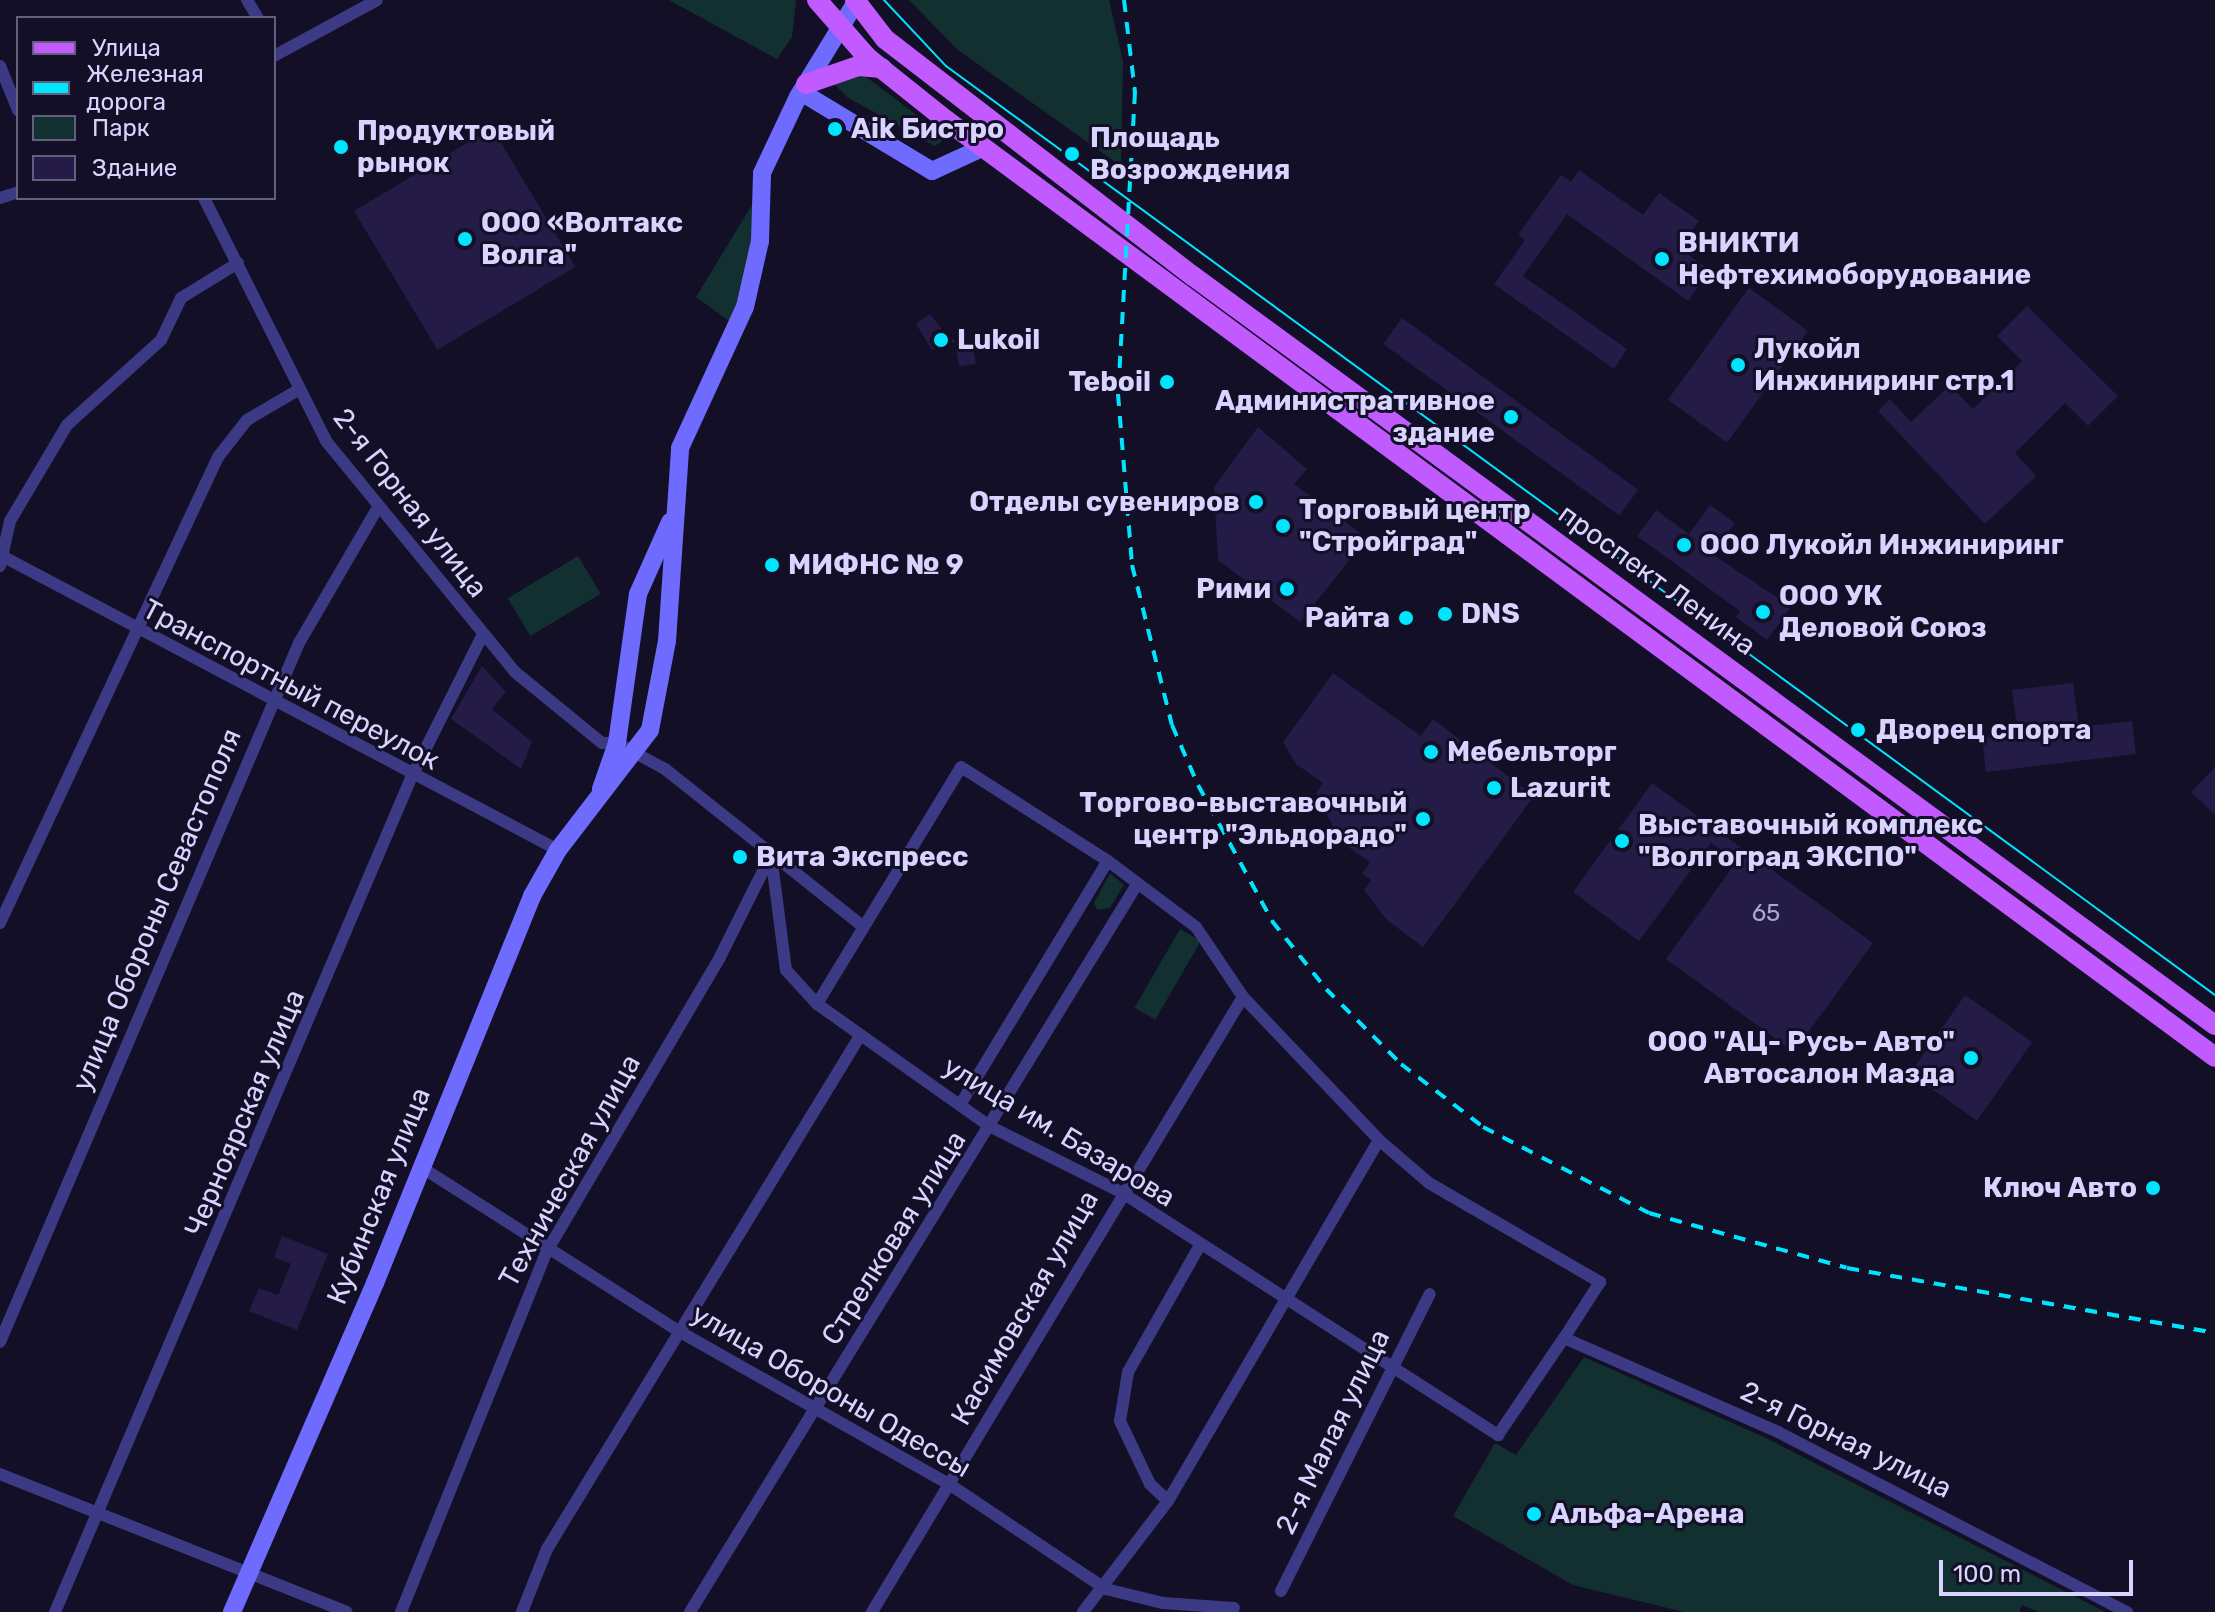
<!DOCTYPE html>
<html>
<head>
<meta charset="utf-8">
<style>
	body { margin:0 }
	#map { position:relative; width:2215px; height:1612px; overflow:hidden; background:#130f26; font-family:Rubik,sans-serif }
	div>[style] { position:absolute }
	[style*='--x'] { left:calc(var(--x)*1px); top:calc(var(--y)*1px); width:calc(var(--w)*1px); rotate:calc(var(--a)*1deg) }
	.green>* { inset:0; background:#12302f; transform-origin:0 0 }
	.building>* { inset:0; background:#241b47; transform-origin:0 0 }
	.street>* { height:12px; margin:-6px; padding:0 6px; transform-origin:6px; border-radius:6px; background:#3d3a85 }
	.secondary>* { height:18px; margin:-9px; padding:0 9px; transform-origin:9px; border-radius:9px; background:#6f6bff }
	.primary>* { height:20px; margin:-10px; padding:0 10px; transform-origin:10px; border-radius:10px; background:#c25bff }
	.tram>* { height:2px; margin:-1px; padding:0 1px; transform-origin:1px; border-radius:1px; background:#00e5ff }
	.rail>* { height:4px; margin-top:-2px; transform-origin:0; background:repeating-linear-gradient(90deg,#00e5ff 0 12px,transparent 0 22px) }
	.dots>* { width:22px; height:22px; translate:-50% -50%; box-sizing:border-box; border:4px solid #130f26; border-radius:50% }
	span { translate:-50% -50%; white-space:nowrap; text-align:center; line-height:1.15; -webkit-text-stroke:6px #130f26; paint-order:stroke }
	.number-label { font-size:24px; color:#aca6d1 }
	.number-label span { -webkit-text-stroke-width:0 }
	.poi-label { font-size:28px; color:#d9d4ff; font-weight:700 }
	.left { translate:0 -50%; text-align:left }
	.right { translate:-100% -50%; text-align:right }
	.street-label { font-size:28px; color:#d9d4ff }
	.legend { position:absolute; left:16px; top:16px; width:260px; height:184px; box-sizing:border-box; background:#130f26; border:2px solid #625e7d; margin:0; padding:10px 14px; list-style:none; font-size:24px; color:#d9d4ff }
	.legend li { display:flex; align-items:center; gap:16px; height:40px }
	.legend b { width:40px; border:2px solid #625e7d }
	.scale { position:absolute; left:1939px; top:1560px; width:194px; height:36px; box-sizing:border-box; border:4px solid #d9d4ff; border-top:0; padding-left:10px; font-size:24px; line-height:28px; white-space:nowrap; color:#d9d4ff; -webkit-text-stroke:6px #130f26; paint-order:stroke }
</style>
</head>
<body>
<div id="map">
	<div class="green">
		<i style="clip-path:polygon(669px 0,796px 0,792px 37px,777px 59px)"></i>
		<i style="clip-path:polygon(909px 0,1109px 0,1123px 61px,1121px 166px,958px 50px)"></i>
		<i style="clip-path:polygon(849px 76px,865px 76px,943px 135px,941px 142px,935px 146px,847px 97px,832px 82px)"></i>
		<i style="clip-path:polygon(758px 195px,758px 239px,736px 326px,696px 297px)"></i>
		<i style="left:578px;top:556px;width:44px;height:82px;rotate:59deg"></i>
		<i style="clip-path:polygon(1110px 873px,1124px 885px,1110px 908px,1097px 910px,1094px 903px)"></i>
		<i style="left:1180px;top:929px;width:24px;height:91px;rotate:30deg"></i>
		<i style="clip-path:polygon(1584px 1357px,1766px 1438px,2105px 1612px,2039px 1612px,2022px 1605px,2019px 1612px,1684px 1612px,1573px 1585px,1453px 1516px,1495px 1443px,1516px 1455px)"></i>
	</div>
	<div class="building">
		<i style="left:492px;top:128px;width:162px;height:161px;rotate:59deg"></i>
		<i style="clip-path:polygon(1579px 170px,1643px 215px,1659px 193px,1699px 221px,1679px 248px,1710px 270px,1688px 301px,1567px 214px,1523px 276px,1627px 349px,1614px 369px,1494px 284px,1525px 240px,1518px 235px,1561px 175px,1571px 182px)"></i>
		<i style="left:1749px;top:288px;width:73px;height:138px;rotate:36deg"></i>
		<i style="clip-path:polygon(2027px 306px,2118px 396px,2088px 426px,2065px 403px,2015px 453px,2036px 476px,1985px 524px,1878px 411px,1890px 399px,1911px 422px,1950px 385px,1973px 409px,2022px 361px,1997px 336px)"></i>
		<i style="clip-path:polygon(930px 314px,947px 336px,956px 341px,932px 350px,916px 324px)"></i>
		<i style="left:1402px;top:318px;width:292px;height:32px;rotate:36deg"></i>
		<i style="left:972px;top:342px;width:22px;height:17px;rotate:80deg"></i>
		<i style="clip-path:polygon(1258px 427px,1307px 469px,1294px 484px,1367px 538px,1300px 622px,1218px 560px,1214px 487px)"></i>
		<i style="clip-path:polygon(1710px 505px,1735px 523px,1712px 554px,1791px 607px,1767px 640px,1736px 617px,1740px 611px,1637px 536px,1656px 510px,1689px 534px)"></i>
		<i style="clip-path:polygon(482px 666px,506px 692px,492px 709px,532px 742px,521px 769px,451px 719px)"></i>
		<i style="clip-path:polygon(1333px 673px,1421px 736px,1433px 719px,1534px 796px,1423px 947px,1387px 920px,1364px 890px,1371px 880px,1362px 874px,1370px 862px,1341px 842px,1316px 793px,1323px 783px,1296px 764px,1283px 742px)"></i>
		<i style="clip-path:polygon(2073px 683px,2079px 727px,2132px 721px,2136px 754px,1986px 772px,1982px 738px,2018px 734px,2012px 690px)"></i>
		<i style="clip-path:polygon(2215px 767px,2215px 815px,2191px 792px)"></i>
		<i style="clip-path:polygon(1652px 783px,1873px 943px,1794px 1052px,1666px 959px,1737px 861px,1711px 843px,1639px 941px,1573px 892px)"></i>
		<i style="left:1965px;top:995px;width:82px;height:96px;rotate:35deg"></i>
		<i style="clip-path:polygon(282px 1236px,328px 1254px,297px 1330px,249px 1311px,259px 1288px,278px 1295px,291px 1264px,274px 1257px)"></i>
	</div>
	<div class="street">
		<i style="--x:247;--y:0;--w:21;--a:59"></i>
		<i style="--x:274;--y:56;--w:117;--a:-28.5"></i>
		<i style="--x:0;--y:66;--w:48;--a:67.8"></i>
		<i style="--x:0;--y:198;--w:19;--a:-18"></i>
		<i style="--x:204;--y:198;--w:272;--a:63.3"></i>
		<i style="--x:326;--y:441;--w:298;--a:50.7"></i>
		<i style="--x:515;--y:672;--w:112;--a:39.2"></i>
		<i style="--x:602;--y:743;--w:15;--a:0"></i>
		<i style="--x:617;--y:743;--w:55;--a:28.4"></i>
		<i style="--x:665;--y:769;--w:251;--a:38.5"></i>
		<i style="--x:4;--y:557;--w:627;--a:27.87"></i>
		<i style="--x:0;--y:566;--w:46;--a:-77.5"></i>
		<i style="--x:10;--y:521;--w:112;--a:-59.3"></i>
		<i style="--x:67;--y:425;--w:127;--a:-42.1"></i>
		<i style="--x:161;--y:340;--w:47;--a:-64.5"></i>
		<i style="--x:181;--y:298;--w:67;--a:-31.6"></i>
		<i style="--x:771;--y:855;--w:116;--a:82.6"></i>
		<i style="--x:786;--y:970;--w:46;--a:47.6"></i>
		<i style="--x:817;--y:1004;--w:213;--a:35.3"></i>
		<i style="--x:991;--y:1127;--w:145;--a:26.6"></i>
		<i style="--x:1121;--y:1192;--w:449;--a:32.8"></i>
		<i style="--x:1498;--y:1435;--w:117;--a:-55.8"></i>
		<i style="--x:1564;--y:1338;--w:234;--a:23.7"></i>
		<i style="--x:1778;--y:1432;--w:393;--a:27.3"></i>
		<i style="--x:0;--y:923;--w:514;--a:-64.93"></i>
		<i style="--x:218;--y:457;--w:47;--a:-51.9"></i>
		<i style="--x:247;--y:420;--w:59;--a:-30.5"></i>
		<i style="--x:817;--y:1004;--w:277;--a:-58.7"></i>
		<i style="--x:961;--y:767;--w:174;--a:32.6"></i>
		<i style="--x:1108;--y:861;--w:110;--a:36.9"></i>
		<i style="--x:1196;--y:927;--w:84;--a:56.1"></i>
		<i style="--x:1243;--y:997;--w:197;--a:46.4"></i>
		<i style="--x:1379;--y:1140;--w:66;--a:40.7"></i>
		<i style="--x:1429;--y:1183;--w:198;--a:30.1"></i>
		<i style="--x:1600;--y:1282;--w:67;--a:122.7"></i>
		<i style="--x:960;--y:1105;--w:285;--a:-58.8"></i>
		<i style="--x:421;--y:1167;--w:309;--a:32.5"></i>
		<i style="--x:682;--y:1333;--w:307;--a:29.5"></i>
		<i style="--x:949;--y:1484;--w:189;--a:33.8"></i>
		<i style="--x:1106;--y:1589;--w:59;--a:13.8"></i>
		<i style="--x:1163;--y:1603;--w:71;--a:4"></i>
		<i style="--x:0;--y:1342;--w:760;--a:-66.84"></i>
		<i style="--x:299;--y:643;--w:157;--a:-59.8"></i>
		<i style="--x:0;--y:1474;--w:373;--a:21.7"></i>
		<i style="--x:1168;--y:1501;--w:25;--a:-137"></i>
		<i style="--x:1150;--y:1484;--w:70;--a:-115.5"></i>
		<i style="--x:1120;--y:1421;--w:50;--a:-80.7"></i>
		<i style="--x:1128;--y:1372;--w:144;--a:-60.4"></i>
		<i style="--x:1281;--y:1591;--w:332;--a:-63.4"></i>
		<i style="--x:55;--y:1612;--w:907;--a:-66.88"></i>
		<i style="--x:411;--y:778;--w:161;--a:-63.4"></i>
		<i style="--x:401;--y:1612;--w:389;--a:-68"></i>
		<i style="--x:547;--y:1251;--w:341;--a:-59.5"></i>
		<i style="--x:720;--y:957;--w:114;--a:-63.4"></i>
		<i style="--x:522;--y:1612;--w:68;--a:-68.4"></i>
		<i style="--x:547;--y:1549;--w:601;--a:-58.61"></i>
		<i style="--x:690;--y:1612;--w:852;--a:-58.44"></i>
		<i style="--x:872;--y:1612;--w:718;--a:-58.9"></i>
		<i style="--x:1083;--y:1612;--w:140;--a:-52.6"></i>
		<i style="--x:1168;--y:1501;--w:418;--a:-59.7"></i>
	</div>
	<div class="secondary">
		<i style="--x:801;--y:92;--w:153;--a:31.1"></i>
		<i style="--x:932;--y:171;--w:57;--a:-24.8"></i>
		<i style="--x:601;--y:789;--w:49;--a:-70.8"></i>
		<i style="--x:617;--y:743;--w:150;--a:-82"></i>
		<i style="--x:638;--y:594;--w:79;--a:-66"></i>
		<i style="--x:232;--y:1612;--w:359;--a:-66.5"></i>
		<i style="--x:375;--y:1283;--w:418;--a:-67.9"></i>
		<i style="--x:532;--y:896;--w:53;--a:-60.5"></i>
		<i style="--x:558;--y:850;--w:151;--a:-52.5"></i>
		<i style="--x:650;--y:730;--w:91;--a:-79.2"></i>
		<i style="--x:667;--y:641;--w:193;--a:-86.1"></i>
		<i style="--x:680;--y:448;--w:155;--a:-65.3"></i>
		<i style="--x:745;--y:307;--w:68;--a:-77.2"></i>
		<i style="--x:760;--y:241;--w:68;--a:-88.3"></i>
		<i style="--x:762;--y:173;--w:84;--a:-64.7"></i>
		<i style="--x:798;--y:97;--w:111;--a:-58.6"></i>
	</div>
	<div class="primary">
		<i style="--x:817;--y:0;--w:76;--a:48.7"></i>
		<i style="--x:867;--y:57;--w:101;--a:38.6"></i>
		<i style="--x:946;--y:120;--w:1577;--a:36.44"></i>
		<i style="--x:855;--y:0;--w:49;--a:52.4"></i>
		<i style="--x:885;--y:39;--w:389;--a:37.6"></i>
		<i style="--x:1193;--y:276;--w:1267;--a:36.24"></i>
		<i style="--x:806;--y:84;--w:55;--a:-19.1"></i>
		<i style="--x:858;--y:66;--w:24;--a:5"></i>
	</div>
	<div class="tram">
		<i style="--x:884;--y:0;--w:91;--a:46.8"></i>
		<i style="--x:946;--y:66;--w:1573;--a:36.21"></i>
	</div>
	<div class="rail">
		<i style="--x:1124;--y:0;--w:93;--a:83.2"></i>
		<i style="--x:1135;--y:92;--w:302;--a:93.2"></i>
		<i style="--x:1118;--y:394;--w:172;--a:85.3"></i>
		<i style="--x:1132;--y:565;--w:165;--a:76"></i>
		<i style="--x:1172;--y:725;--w:65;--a:66.6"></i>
		<i style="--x:1198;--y:785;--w:155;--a:61.4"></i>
		<i style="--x:1272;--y:921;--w:87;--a:51.5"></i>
		<i style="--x:1326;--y:989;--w:106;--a:45"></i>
		<i style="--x:1401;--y:1064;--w:103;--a:37.5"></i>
		<i style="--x:1483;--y:1127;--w:187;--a:27.4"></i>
		<i style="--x:1649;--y:1213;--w:205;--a:15.5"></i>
		<i style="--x:1847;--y:1268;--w:374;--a:10"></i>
	</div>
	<div class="dots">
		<i style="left:835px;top:129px;background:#00e5ff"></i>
		<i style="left:341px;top:147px;background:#00e5ff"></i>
		<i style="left:1072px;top:154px;background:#00e5ff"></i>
		<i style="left:465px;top:239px;background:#00e5ff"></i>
		<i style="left:1662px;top:259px;background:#00e5ff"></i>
		<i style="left:941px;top:340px;background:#00e5ff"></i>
		<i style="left:1738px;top:365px;background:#00e5ff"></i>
		<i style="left:1167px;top:382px;background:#00e5ff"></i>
		<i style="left:1511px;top:417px;background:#00e5ff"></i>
		<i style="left:1256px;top:502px;background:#00e5ff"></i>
		<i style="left:1283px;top:526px;background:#00e5ff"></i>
		<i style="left:1684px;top:545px;background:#00e5ff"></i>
		<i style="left:772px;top:565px;background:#00e5ff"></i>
		<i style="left:1287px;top:589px;background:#00e5ff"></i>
		<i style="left:1763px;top:612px;background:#00e5ff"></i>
		<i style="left:1445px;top:614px;background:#00e5ff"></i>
		<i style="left:1406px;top:618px;background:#00e5ff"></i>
		<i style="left:1858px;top:730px;background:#00e5ff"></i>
		<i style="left:1431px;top:752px;background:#00e5ff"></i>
		<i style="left:1494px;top:788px;background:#00e5ff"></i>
		<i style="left:1423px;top:819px;background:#00e5ff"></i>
		<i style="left:1622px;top:841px;background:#00e5ff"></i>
		<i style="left:740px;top:857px;background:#00e5ff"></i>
		<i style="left:1971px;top:1058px;background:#00e5ff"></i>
		<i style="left:2153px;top:1188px;background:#00e5ff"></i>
		<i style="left:1534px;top:1514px;background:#00e5ff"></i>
	</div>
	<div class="number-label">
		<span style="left:1766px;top:914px">65</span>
	</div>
	<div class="poi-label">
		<span class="left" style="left:851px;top:129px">Aik Бистро</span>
		<span class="left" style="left:357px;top:147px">Продуктовый<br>рынок</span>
		<span class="left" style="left:1090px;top:154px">Площадь<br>Возрождения</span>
		<span class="left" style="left:481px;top:239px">ООО «Волтакс<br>Волга"</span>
		<span class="left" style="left:1678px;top:259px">ВНИКТИ<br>Нефтехимоборудование</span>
		<span class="left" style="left:957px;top:340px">Lukoil</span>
		<span class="left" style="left:1754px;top:365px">Лукойл<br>Инжиниринг стр.1</span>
		<span class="right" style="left:1151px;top:382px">Teboil</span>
		<span class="right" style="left:1495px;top:417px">Административное<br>здание</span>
		<span class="right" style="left:1240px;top:502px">Отделы сувениров</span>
		<span class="left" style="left:1299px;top:526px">Торговый центр<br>"Стройград"</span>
		<span class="left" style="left:1700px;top:545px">ООО Лукойл Инжиниринг</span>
		<span class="left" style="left:788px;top:565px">МИФНС № 9</span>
		<span class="right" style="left:1271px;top:589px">Рими</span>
		<span class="left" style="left:1779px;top:612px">ООО УК<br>Деловой Союз</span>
		<span class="left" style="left:1461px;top:614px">DNS</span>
		<span class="right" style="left:1390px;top:618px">Райта</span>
		<span class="left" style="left:1876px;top:730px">Дворец спорта</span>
		<span class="left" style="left:1447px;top:752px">Мебельторг</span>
		<span class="left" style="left:1510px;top:788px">Lazurit</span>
		<span class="right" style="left:1407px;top:819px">Торгово-выставочный<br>центр "Эльдорадо"</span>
		<span class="left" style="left:1638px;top:841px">Выставочный комплекс<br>"Волгоград ЭКСПО"</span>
		<span class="left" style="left:756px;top:857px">Вита Экспресс</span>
		<span class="right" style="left:1955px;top:1058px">ООО "АЦ- Русь- Авто"<br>Автосалон Мазда</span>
		<span class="right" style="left:2137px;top:1188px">Ключ Авто</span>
		<span class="left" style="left:1550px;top:1514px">Альфа-Арена</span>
	</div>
	<div class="street-label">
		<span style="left:410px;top:503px;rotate:52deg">2-я Горная улица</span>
		<span style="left:1657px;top:580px;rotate:36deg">проспект Ленина</span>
		<span style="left:291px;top:685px;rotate:28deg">Транспортный переулок</span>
		<span style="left:157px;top:910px;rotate:-67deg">улица Обороны Севастополя</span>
		<span style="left:245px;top:1113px;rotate:-67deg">Черноярская улица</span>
		<span style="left:1059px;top:1132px;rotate:31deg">улица им. Базарова</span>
		<span style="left:570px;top:1171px;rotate:-61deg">Техническая улица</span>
		<span style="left:379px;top:1196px;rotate:-68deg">Кубинская улица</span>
		<span style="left:894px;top:1238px;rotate:-58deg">Стрелковая улица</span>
		<span style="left:1025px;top:1308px;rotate:-60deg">Касимовская улица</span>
		<span style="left:831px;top:1391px;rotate:30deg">улица Обороны Одессы</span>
		<span style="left:1333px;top:1432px;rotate:-64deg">2-я Малая улица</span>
		<span style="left:1846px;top:1440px;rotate:26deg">2-я Горная улица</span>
	</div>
	<ul class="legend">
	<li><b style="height:10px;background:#c25bff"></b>Улица</li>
	<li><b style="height:10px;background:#00e5ff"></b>Железная дорога</li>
	<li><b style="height:22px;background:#12302f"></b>Парк</li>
	<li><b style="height:22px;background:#241b47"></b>Здание</li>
	</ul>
	<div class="scale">100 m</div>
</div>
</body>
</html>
